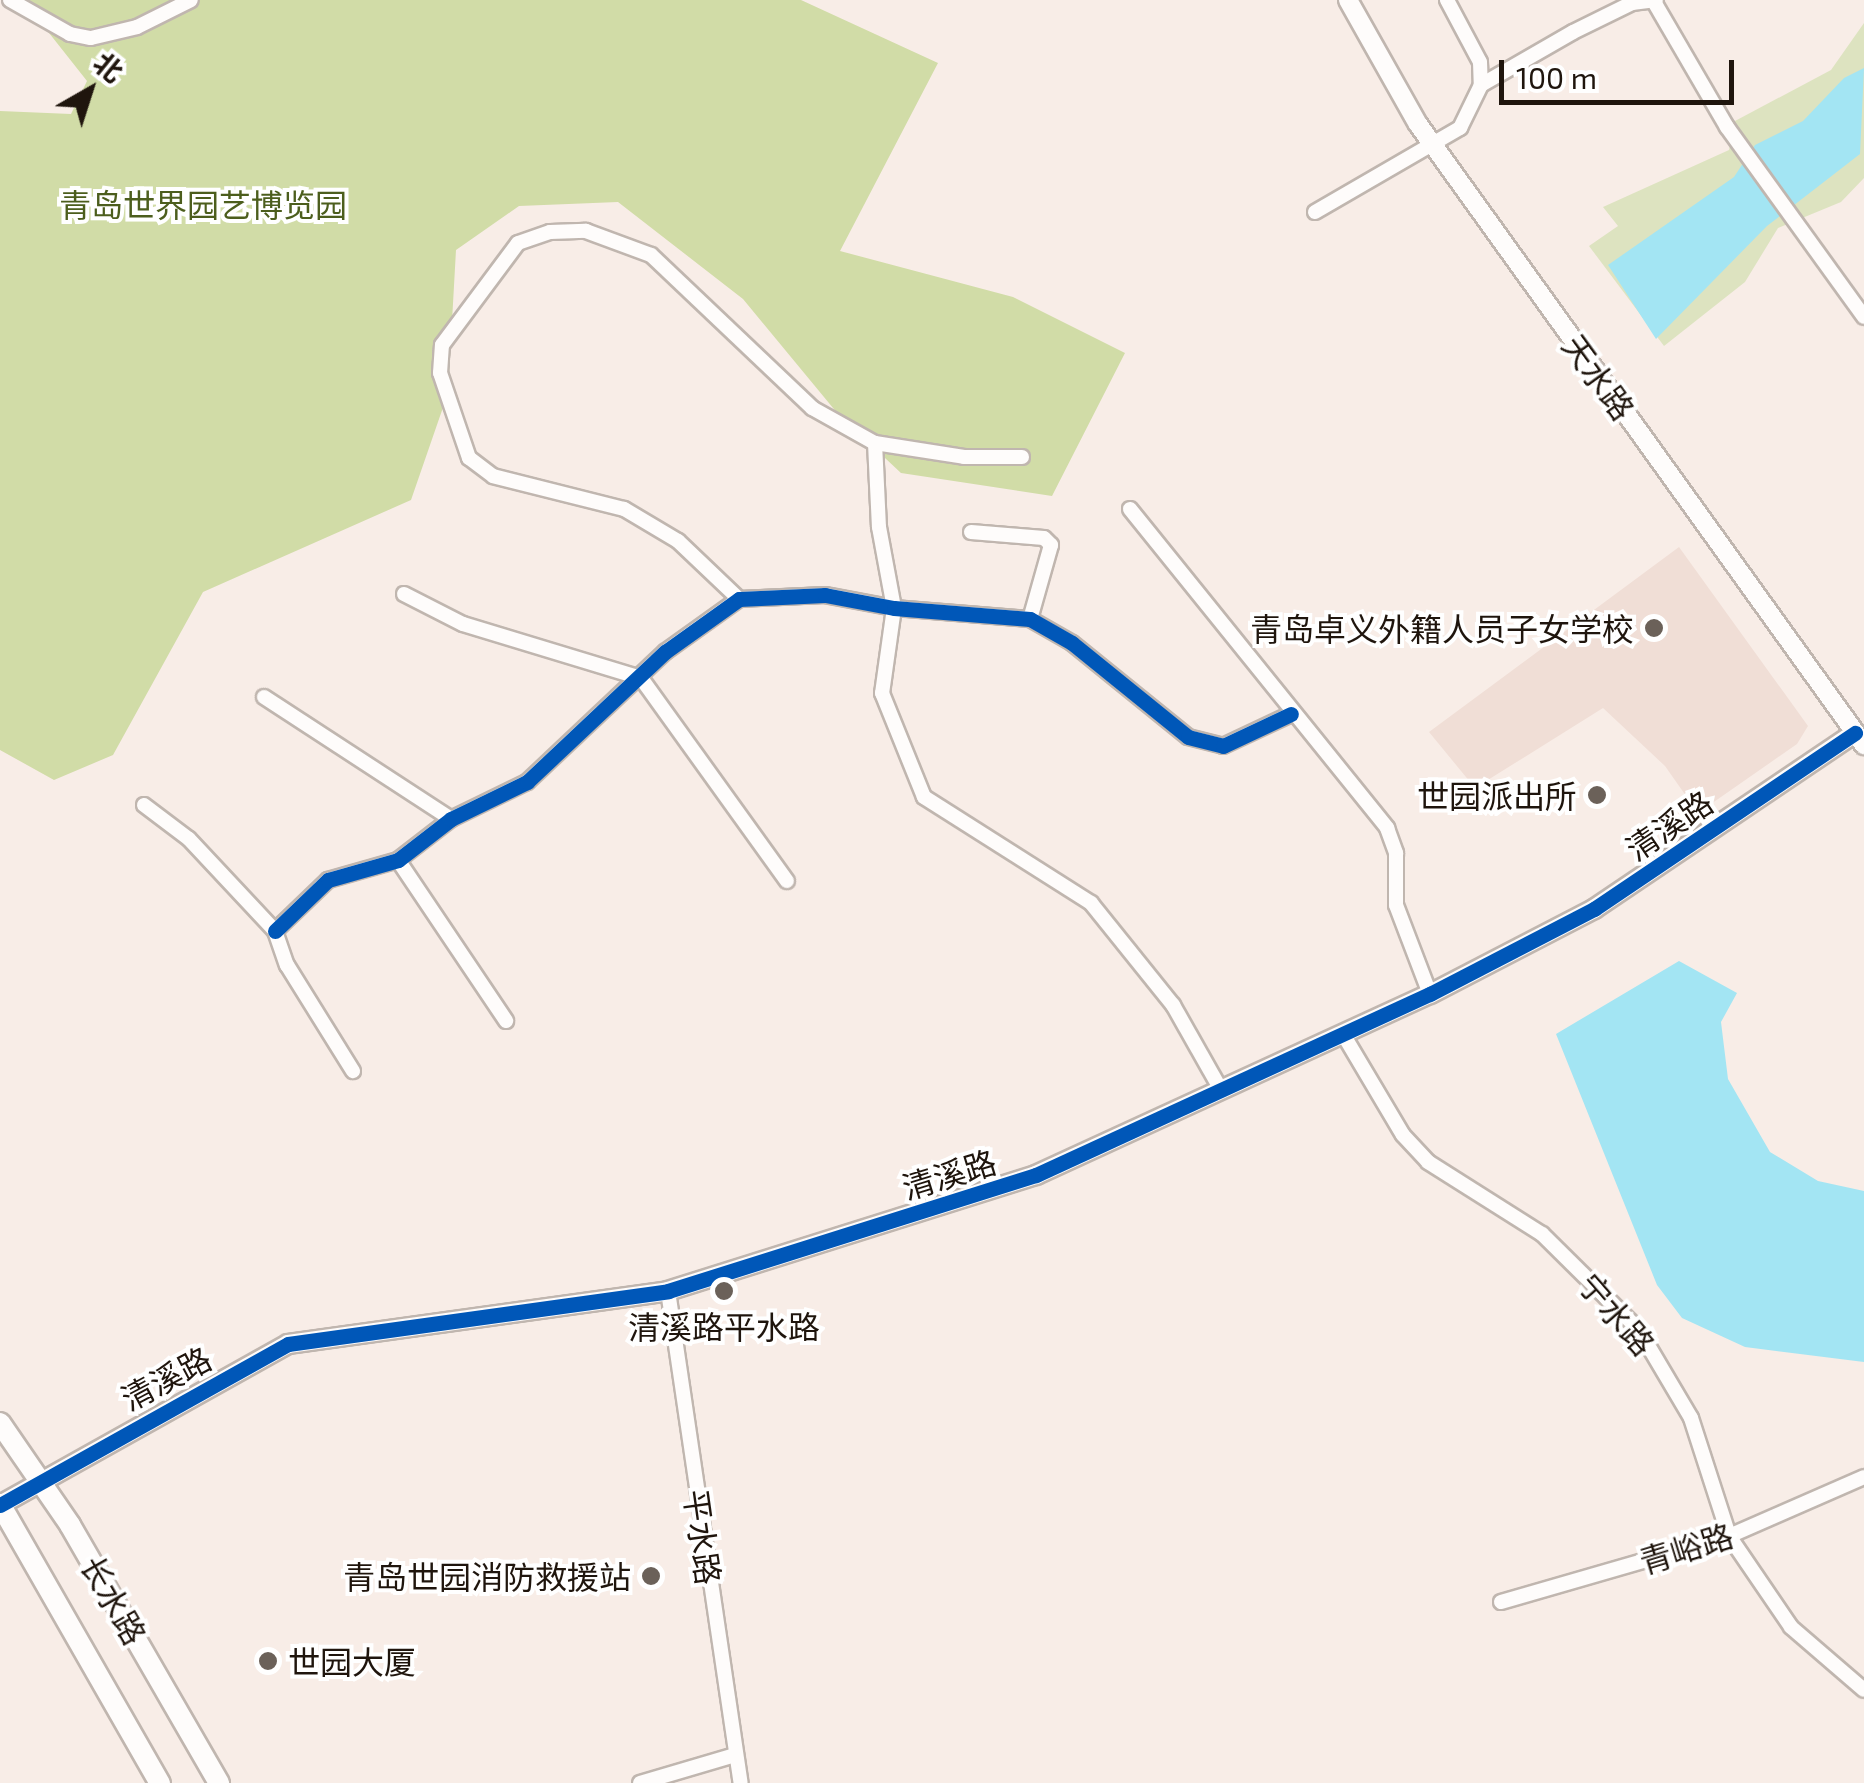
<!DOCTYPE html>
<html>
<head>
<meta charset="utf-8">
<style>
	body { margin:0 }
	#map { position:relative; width:1864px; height:1783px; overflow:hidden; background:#f8ede7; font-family:"Exo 2","Noto Sans SC",sans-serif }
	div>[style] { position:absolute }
	.education>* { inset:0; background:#f0ded6 }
	.green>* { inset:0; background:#dde3c0 }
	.forest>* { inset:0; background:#d1dca7 }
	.water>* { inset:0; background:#a3e5f3 }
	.roads { filter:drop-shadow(2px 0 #c0b6af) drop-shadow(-2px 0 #c0b6af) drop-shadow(0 2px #c0b6af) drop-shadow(0 -2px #c0b6af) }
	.minor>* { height:14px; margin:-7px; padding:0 7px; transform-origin:7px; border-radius:7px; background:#fefcfb }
	.tertiary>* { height:18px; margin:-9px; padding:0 9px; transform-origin:9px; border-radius:9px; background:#fefcfb }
	.secondary>* { height:20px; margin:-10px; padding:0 10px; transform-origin:10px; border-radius:10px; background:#fefcfb }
	.cycleway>* { height:15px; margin:-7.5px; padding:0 7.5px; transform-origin:7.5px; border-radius:7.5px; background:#0057b8 }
	.dots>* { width:28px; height:28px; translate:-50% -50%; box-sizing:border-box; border:5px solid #fff; border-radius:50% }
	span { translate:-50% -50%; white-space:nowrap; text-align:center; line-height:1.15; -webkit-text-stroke:8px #fff; paint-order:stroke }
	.park-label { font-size:32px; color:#4c5e1d }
	.street-label { font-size:32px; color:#1f150d }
	.poi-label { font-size:32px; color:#1f150d }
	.right { translate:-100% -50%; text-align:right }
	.left { translate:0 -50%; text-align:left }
	.north { position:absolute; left:40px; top:40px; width:100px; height:100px; -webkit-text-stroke:8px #fff; paint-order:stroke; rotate:39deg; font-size:28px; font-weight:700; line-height:40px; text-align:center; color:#1f150d }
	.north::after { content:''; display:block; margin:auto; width:35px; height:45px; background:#1f150d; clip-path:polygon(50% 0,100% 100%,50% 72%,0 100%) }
	.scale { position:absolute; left:1499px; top:60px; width:235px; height:45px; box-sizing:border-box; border:5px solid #1f150d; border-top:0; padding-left:12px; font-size:30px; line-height:35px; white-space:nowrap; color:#1f150d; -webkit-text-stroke:8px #fff; paint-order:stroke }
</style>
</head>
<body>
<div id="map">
	<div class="education">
		<div style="clip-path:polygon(1679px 547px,1808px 726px,1797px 744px,1698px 813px,1665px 766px,1603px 708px,1475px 788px,1429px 732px)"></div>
	</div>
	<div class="green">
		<div style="clip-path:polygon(1864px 23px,1864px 178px,1841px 202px,1778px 228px,1745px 282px,1664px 346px,1589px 246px,1618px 226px,1603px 207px,1729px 150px,1735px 121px,1831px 70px)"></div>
	</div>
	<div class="forest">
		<div style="clip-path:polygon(23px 0,801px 0,938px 63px,840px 251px,1013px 297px,1125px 353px,1052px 496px,901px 473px,838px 414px,743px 299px,618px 202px,519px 206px,456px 250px,448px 393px,411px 500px,203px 592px,113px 755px,54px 780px,0 750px,0 111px,71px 114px,87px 81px)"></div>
	</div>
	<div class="water">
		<div style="clip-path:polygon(1864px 68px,1860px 154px,1767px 226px,1656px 339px,1608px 265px,1734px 177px,1755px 145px,1803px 121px,1844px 78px)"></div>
		<div style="clip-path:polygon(1679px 961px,1737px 993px,1721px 1022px,1728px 1079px,1770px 1152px,1818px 1181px,1864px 1191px,1864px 1362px,1745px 1347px,1682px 1318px,1657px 1285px,1556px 1034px)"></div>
	</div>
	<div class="roads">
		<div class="minor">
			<div style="left:10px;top:0;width:69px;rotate:29.5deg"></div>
			<div style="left:70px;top:34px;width:21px;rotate:11deg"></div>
			<div style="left:91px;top:38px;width:47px;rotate:-13.4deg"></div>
			<div style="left:137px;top:27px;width:60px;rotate:-26.6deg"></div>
			<div style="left:1447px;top:0;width:70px;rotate:62deg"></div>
			<div style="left:1480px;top:62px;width:23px;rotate:88deg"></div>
			<div style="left:1653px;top:0;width:147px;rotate:59.8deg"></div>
			<div style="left:1727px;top:127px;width:234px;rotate:54.2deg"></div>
			<div style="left:1315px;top:212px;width:168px;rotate:-30.1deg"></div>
			<div style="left:1460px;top:128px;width:48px;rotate:-64deg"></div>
			<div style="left:1481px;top:85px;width:106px;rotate:-29.9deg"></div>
			<div style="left:1573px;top:32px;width:66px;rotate:-26.2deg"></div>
			<div style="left:1632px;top:3px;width:24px;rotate:-7deg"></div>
			<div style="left:875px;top:443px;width:84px;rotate:87.3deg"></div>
			<div style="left:879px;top:527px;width:82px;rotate:79.5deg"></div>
			<div style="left:894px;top:608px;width:86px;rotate:98deg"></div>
			<div style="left:882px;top:693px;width:112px;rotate:68deg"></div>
			<div style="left:924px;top:797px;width:198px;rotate:32.4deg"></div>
			<div style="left:1091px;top:903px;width:131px;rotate:51.2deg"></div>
			<div style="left:1173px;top:1005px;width:98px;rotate:60.5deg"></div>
			<div style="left:1130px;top:509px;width:410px;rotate:51.1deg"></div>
			<div style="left:1387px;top:828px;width:27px;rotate:70deg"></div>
			<div style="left:1396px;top:853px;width:52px;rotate:90deg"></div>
			<div style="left:1396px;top:905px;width:95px;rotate:69.1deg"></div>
			<div style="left:971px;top:532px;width:73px;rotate:4.7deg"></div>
			<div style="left:1044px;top:538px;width:10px;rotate:45deg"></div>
			<div style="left:1051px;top:545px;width:77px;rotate:105.8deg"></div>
			<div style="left:404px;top:594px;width:66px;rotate:27deg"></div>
			<div style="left:463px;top:624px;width:186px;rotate:16.9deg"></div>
			<div style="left:641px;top:678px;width:250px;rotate:54.3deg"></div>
			<div style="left:739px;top:599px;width:84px;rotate:-136.4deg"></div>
			<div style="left:678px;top:541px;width:63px;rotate:-149.3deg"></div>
			<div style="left:624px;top:509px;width:135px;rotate:-165.9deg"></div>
			<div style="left:493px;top:476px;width:30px;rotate:-143deg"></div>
			<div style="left:469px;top:458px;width:90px;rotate:-108.8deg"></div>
			<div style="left:440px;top:373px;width:28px;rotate:-86deg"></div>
			<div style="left:442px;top:345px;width:127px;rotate:-53.3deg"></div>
			<div style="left:518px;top:243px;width:34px;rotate:-19deg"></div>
			<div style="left:550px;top:232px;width:36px;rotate:-2deg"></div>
			<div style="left:586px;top:231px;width:69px;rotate:20.3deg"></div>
			<div style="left:651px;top:255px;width:222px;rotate:43.5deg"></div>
			<div style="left:812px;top:408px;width:72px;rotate:29.1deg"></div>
			<div style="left:875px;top:443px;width:90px;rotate:8.9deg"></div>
			<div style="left:964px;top:457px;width:58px"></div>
			<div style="left:264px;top:697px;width:223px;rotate:33.1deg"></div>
			<div style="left:144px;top:805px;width:56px;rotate:37.1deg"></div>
			<div style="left:189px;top:839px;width:126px;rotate:46.9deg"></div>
			<div style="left:275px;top:931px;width:36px;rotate:71deg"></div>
			<div style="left:287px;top:965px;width:125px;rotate:58.1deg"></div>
			<div style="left:398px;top:860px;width:194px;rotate:56.1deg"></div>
			<div style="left:275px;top:931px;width:74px;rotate:-43.9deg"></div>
			<div style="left:328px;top:880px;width:73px;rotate:-15.9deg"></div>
			<div style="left:398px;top:860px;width:67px;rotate:-37.7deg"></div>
			<div style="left:451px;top:819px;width:85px;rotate:-26deg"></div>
			<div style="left:527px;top:782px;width:190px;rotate:-43.3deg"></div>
			<div style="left:665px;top:652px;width:91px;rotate:-35.6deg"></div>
			<div style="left:739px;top:599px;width:86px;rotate:-2.7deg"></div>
			<div style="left:825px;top:595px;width:70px;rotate:10.7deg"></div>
			<div style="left:894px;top:608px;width:136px;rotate:4.6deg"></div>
			<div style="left:1030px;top:619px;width:48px;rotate:29.7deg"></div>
			<div style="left:1072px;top:643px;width:149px;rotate:39deg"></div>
			<div style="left:1188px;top:737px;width:36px;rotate:14deg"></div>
			<div style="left:1223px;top:746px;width:75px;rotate:-25.2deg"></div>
			<div style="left:1343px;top:1034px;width:117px;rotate:59.3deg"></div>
			<div style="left:1403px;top:1135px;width:37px;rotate:47deg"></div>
			<div style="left:1428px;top:1162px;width:135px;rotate:32.3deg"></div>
			<div style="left:1542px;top:1234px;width:136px;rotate:44.7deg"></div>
			<div style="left:1639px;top:1330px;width:102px;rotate:59.4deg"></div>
			<div style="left:1691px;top:1418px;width:124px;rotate:72.1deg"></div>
			<div style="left:1729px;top:1536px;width:110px;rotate:55.7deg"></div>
			<div style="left:1791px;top:1627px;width:96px;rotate:40.8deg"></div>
			<div style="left:668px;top:1291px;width:497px;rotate:81.6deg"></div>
			<div style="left:1501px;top:1602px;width:237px;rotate:-16.1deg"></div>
			<div style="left:1729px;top:1536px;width:147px;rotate:-23.6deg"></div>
			<div style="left:640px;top:1783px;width:99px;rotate:-16.4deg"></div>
		</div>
		<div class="tertiary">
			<div style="left:1348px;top:0;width:142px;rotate:60.6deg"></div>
			<div style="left:1418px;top:124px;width:765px;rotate:54.31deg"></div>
			<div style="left:0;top:1505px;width:330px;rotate:-29.2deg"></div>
			<div style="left:288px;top:1344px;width:384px;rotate:-7.9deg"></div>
			<div style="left:668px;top:1291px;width:386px;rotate:-17.5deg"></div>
			<div style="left:1036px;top:1175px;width:434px;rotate:-24.7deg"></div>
			<div style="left:1430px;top:994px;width:185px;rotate:-27.4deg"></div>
			<div style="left:1594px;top:909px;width:315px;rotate:-34deg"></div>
		</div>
		<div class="secondary">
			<div style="left:0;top:1423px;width:124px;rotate:55.5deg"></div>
			<div style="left:70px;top:1525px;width:298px;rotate:60deg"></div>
			<div style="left:0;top:1504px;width:322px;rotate:60.2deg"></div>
		</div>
	</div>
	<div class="cycleway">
		<div style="left:275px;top:931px;width:74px;rotate:-43.9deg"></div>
		<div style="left:328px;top:880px;width:73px;rotate:-15.9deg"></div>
		<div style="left:398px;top:860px;width:67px;rotate:-37.7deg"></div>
		<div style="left:451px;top:819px;width:85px;rotate:-26deg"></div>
		<div style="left:527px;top:782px;width:190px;rotate:-43.3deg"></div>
		<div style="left:665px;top:652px;width:91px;rotate:-35.6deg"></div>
		<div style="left:739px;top:599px;width:86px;rotate:-2.7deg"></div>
		<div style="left:825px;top:595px;width:70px;rotate:10.7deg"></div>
		<div style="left:894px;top:608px;width:136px;rotate:4.6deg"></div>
		<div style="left:1030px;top:619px;width:48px;rotate:29.7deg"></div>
		<div style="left:1072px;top:643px;width:149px;rotate:39deg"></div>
		<div style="left:1188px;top:737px;width:36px;rotate:14deg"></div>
		<div style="left:1223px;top:746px;width:75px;rotate:-25.2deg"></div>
		<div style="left:0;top:1505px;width:330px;rotate:-29.2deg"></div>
		<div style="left:288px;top:1344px;width:384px;rotate:-7.9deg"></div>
		<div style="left:668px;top:1291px;width:386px;rotate:-17.5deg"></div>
		<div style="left:1036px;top:1175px;width:434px;rotate:-24.7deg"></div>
		<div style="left:1430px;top:994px;width:185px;rotate:-27.4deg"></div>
		<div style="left:1594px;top:909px;width:315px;rotate:-34deg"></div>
	</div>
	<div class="dots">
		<div style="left:1654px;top:628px;background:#6b6159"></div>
		<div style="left:1597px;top:795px;background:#6b6159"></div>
		<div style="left:724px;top:1291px;background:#6b6159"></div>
		<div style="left:651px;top:1576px;background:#6b6159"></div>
		<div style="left:268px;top:1661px;background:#6b6159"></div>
	</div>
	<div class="park-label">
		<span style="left:203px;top:204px">青岛世界园艺博览园</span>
	</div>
	<div class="street-label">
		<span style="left:1599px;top:377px;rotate:54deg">天水路</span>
		<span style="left:1669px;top:825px;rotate:-34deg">清溪路</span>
		<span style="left:949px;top:1174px;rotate:-17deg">清溪路</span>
		<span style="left:1617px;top:1314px;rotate:49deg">宁水路</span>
		<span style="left:166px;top:1378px;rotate:-28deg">清溪路</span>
		<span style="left:703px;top:1537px;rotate:82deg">平水路</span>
		<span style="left:1686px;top:1548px;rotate:-17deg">青峪路</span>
		<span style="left:114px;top:1600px;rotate:60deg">长水路</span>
	</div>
	<div class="poi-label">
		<span class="right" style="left:1634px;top:628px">青岛卓义外籍人员子女学校</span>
		<span class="right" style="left:1577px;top:795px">世园派出所</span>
		<span style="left:724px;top:1326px">清溪路平水路</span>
		<span class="right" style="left:631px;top:1576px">青岛世园消防救援站</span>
		<span class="left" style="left:288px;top:1661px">世园大厦</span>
	</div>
	<div class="north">北</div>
	<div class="scale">100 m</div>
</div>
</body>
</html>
